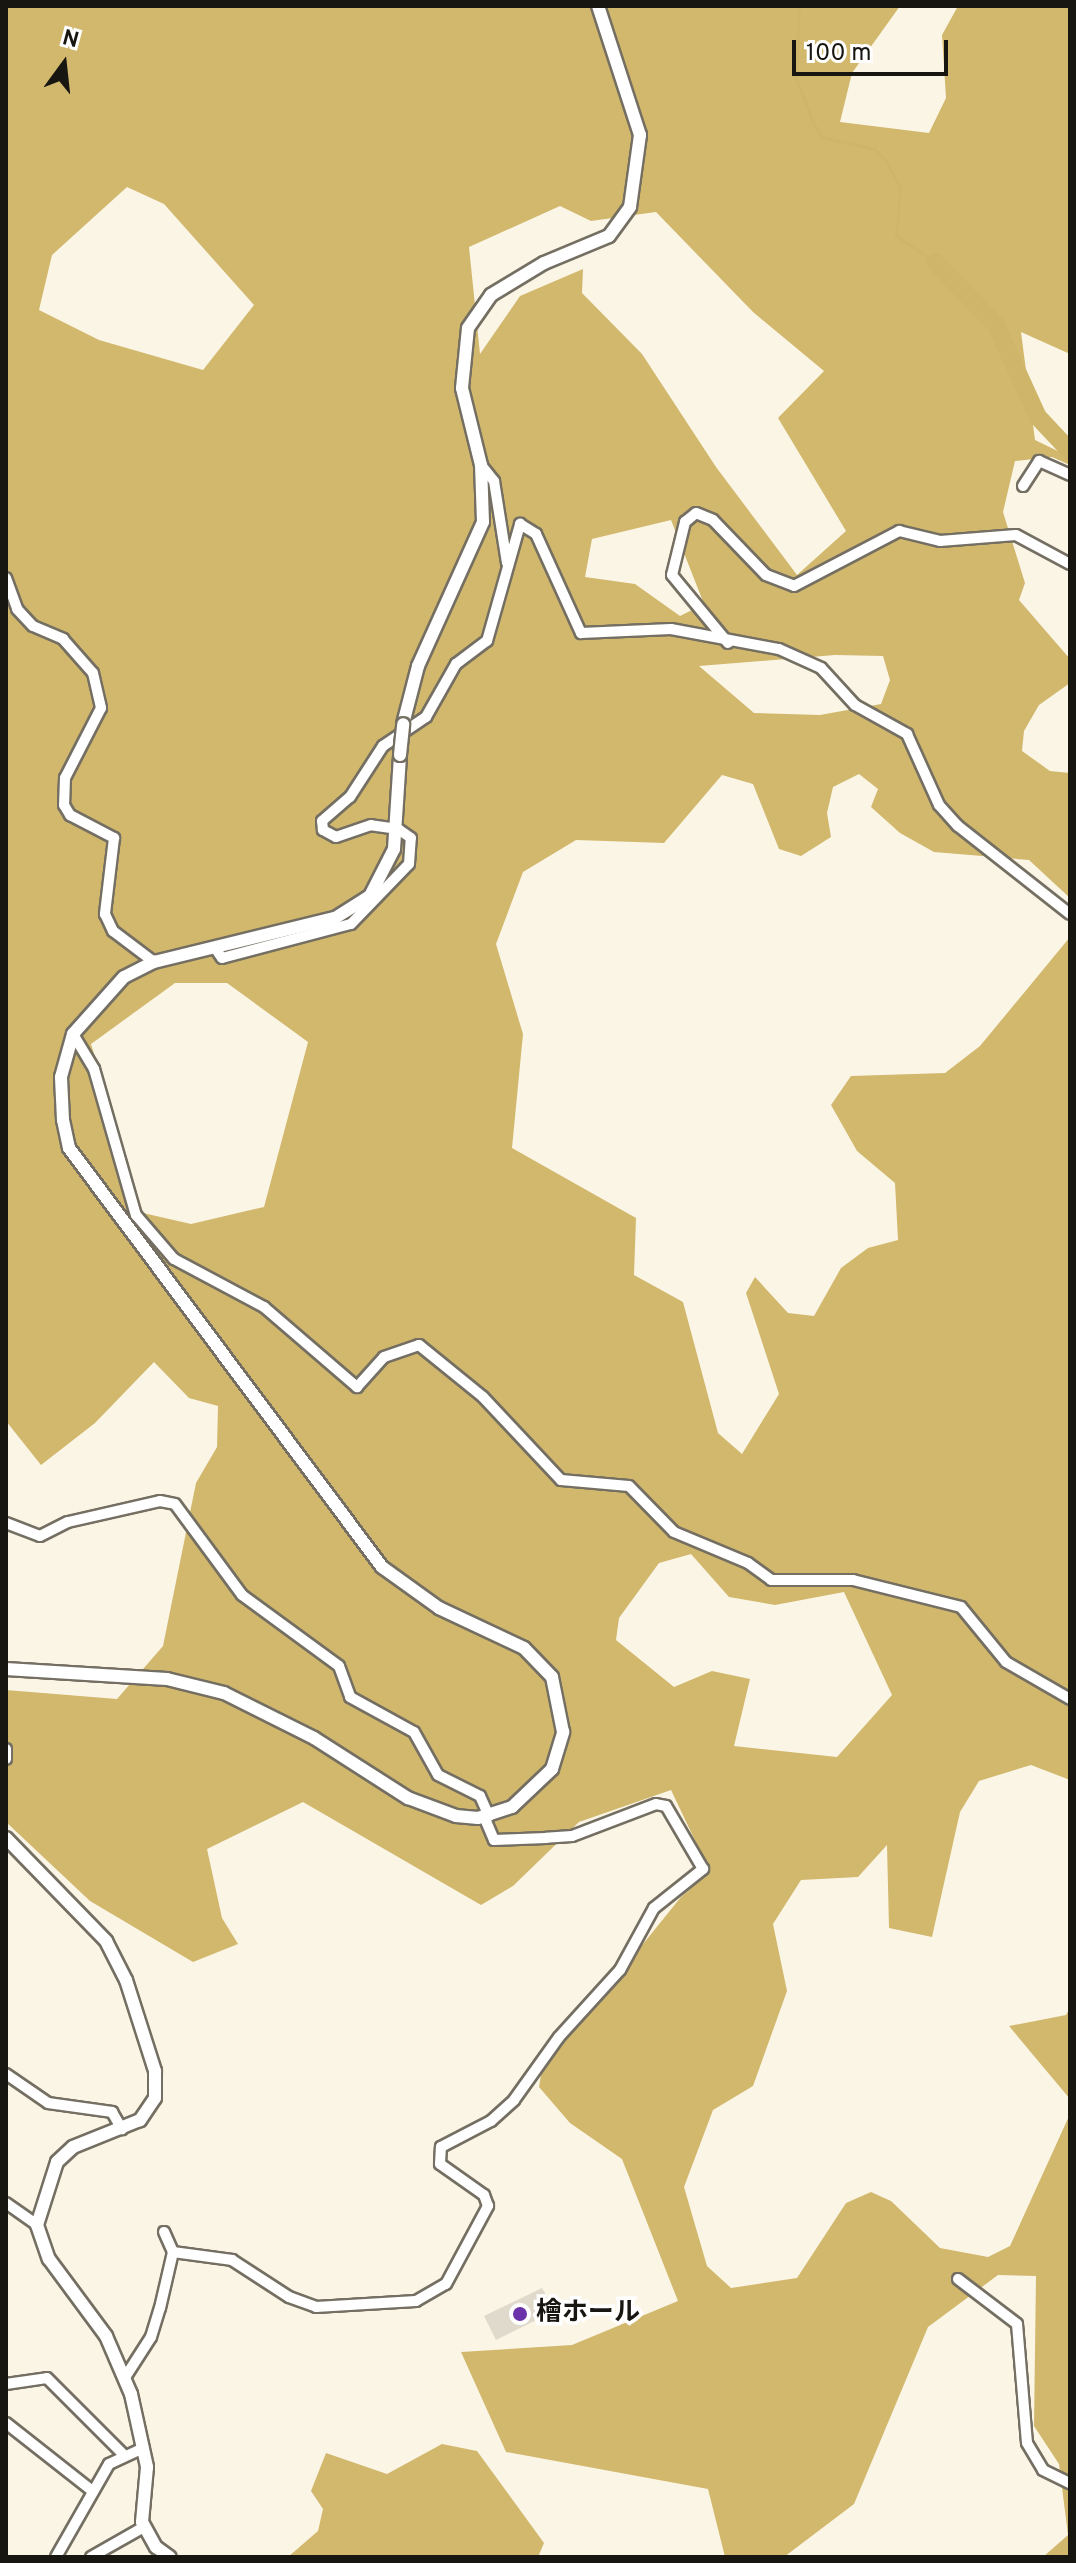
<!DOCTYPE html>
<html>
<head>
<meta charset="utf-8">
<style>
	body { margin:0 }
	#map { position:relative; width:1076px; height:2563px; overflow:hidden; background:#fbf5e6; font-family:Overpass,"Noto Sans JP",sans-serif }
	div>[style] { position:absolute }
	.forest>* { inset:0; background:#d2b86d }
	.stream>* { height:3px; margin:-1.5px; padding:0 1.5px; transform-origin:1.5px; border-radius:1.5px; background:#cfb569 }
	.river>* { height:18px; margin:-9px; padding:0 9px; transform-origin:9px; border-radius:9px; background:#cfb569 }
	.building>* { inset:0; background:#dfdacb }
	.roads { filter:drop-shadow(2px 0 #746f62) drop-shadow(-2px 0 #746f62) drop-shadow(0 2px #746f62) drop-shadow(0 -2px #746f62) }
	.minor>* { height:10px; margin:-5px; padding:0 5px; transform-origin:5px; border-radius:5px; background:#fff }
	.tertiary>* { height:12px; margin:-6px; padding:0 6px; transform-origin:6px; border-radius:6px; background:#fff }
	.bridges { filter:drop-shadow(2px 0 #746f62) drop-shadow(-2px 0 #746f62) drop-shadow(0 2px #746f62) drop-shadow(0 -2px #746f62) }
	.tertiary-bridge>* { height:12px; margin:-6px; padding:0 6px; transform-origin:6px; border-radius:6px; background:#fff }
	.dots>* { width:22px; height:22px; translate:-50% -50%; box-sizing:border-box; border:4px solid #fff; border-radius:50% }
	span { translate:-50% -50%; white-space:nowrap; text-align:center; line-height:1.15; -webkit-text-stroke:7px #fff; paint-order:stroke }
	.poi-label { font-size:26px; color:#181611; font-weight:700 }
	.left { translate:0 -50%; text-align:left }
	.frame { position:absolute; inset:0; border:8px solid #181611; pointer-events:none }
	.north { position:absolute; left:24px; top:24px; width:80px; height:80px; -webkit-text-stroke:6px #fff; paint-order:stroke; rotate:15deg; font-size:22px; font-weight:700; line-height:32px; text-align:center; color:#181611 }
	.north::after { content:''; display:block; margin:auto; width:28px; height:36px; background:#181611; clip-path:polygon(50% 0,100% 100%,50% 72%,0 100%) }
	.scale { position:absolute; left:792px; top:40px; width:156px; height:36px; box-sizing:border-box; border:4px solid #181611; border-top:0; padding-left:10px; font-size:24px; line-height:28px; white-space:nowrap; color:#181611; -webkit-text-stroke:6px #fff; paint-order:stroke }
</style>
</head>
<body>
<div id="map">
	<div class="forest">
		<div style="clip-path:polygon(evenodd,6px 6px,900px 6px,852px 73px,840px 122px,929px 133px,946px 98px,942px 35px,958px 6px,1070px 6px,1070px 354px,1021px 332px,1035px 440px,1070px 457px,1070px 465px,1052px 457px,1015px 461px,1003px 512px,1025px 583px,1019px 600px,1070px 659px,1070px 683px,1039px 705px,1024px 731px,1022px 751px,1050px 771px,1070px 773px,1070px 898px,1029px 860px,934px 852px,900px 833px,871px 807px,878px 789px,859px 774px,833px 787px,827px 813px,831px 837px,801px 856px,779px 849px,753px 784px,722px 775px,664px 843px,576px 840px,523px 872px,496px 944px,523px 1034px,512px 1148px,636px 1218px,634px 1275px,683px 1302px,718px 1433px,742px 1454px,779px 1394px,746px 1293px,755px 1277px,788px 1313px,814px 1316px,841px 1268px,868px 1248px,898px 1240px,895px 1183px,857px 1151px,831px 1105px,851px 1076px,945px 1073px,980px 1046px,1070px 937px,1070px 1780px,1031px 1765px,979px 1781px,960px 1812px,932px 1937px,889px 1928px,887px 1845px,858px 1877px,801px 1880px,773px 1924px,787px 1991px,753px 2086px,713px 2110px,684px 2187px,707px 2266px,731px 2288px,797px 2278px,846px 2203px,871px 2192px,891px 2201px,940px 2248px,988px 2257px,1010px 2246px,1070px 2114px,1070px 2557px,1043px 2557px,1068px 2535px,1059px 2464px,1034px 2426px,1036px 2276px,998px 2275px,928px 2327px,854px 2504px,784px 2557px,725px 2557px,708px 2489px,506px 2452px,461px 2352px,572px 2345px,678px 2301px,622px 2159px,570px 2123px,539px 2087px,542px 2069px,681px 1897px,710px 1872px,671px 1790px,579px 1822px,513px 1886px,481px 1905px,303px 1802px,207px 1849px,222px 1918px,238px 1944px,193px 1962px,90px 1901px,6px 1822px,6px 1690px,117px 1699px,163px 1646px,196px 1483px,217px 1447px,218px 1406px,189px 1398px,154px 1362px,95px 1423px,41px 1465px,6px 1421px,6px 6px,127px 187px,164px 204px,254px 305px,203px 370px,99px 340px,39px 310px,52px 255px,127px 187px,6px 6px,560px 206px,591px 221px,656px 212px,753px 312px,824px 371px,778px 418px,846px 531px,797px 575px,716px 467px,642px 354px,582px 293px,583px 269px,520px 296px,480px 354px,469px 247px,560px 206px,6px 6px,671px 520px,704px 604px,680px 616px,635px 584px,585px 577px,592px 539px,671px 520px,6px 6px,835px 655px,883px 656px,890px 680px,881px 704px,820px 715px,754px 713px,699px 666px,835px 655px,6px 6px,175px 983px,227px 983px,308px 1042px,264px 1207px,191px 1224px,143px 1213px,91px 1044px,175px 983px,6px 6px,691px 1554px,729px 1597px,775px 1605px,844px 1592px,892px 1695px,837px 1757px,734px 1746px,750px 1679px,712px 1671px,674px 1687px,616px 1640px,619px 1618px,659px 1563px,691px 1554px)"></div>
		<div style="clip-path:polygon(1070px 2008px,1070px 2099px,1009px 2026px,1066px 2015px)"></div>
		<div style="clip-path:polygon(442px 2444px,477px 2451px,544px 2543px,538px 2557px,288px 2557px,318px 2531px,323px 2509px,311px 2491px,326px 2453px,387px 2474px)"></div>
	</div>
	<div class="stream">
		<div style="left:799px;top:6px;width:72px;rotate:92.4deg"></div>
		<div style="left:796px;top:78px;width:48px;rotate:69.3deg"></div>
		<div style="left:813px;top:123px;width:17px;rotate:57deg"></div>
		<div style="left:822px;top:137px;width:54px;rotate:12.8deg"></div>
		<div style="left:875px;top:149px;width:15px;rotate:48deg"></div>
		<div style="left:885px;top:160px;width:31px;rotate:61deg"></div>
		<div style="left:900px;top:187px;width:49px;rotate:94.7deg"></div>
		<div style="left:896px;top:236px;width:47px;rotate:33.7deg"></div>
	</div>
	<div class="river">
		<div style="left:935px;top:262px;width:88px;rotate:45.9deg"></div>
		<div style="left:996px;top:325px;width:101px;rotate:65.5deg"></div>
		<div style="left:1038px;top:417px;width:47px;rotate:46.7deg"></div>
	</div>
	<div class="building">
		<div style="clip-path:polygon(542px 2288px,555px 2311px,496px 2340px,484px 2316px)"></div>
	</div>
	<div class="roads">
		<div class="minor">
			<div style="left:481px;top:465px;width:21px;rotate:51deg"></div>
			<div style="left:494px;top:481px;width:83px;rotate:81deg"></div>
			<div style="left:1023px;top:486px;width:30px;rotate:-57deg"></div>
			<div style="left:1039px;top:461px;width:34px;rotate:24deg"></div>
			<div style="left:6px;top:578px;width:33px;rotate:70deg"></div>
			<div style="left:17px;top:609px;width:23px;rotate:47deg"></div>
			<div style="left:33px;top:626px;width:33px;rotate:23deg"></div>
			<div style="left:63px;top:639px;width:45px;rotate:48.6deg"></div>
			<div style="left:93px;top:673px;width:36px;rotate:77deg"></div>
			<div style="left:101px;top:708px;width:79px;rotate:117.2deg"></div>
			<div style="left:65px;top:778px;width:27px;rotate:92deg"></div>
			<div style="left:64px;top:805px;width:12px;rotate:59deg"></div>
			<div style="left:70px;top:815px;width:50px;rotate:27.6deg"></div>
			<div style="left:114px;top:838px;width:77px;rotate:96.8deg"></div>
			<div style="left:105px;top:914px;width:19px;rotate:65deg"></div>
			<div style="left:113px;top:931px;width:51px;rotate:37.1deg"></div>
			<div style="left:728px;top:643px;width:88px;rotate:-129.5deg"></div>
			<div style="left:672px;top:575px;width:55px;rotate:-76.2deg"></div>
			<div style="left:685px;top:522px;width:14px;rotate:-39deg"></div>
			<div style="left:696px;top:513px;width:18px;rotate:22deg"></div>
			<div style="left:713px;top:520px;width:76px;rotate:46.1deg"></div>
			<div style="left:766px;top:575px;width:30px;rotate:21deg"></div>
			<div style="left:794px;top:586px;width:119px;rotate:-27.6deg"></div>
			<div style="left:899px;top:531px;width:42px;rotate:13.7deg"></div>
			<div style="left:940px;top:541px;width:76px;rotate:-4.5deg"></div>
			<div style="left:1016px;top:535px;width:61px;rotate:28.2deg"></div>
			<div style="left:215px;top:948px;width:12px;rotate:55deg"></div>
			<div style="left:222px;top:958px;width:133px;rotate:-14.8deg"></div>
			<div style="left:351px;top:924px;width:83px;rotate:-46deg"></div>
			<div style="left:409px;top:864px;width:26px;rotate:-86deg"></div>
			<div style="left:411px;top:838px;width:16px;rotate:-145deg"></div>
			<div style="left:398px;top:829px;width:27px;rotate:-172deg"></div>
			<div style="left:371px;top:825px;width:37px;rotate:161deg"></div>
			<div style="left:336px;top:837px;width:15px;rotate:-152deg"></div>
			<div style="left:323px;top:830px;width:9px;rotate:-96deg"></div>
			<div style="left:322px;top:821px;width:37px;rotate:-41deg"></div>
			<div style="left:350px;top:797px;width:61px;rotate:-57.1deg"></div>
			<div style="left:383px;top:746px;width:52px;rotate:-34deg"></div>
			<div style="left:426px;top:717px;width:61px;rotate:-60.5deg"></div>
			<div style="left:456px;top:664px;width:39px;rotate:-37deg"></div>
			<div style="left:487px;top:641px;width:122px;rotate:-74.2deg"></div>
			<div style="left:520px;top:524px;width:19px;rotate:32deg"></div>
			<div style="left:536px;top:534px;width:109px;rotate:65.6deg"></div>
			<div style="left:581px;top:633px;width:90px;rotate:-2.5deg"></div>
			<div style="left:671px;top:629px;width:110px;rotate:10.5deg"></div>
			<div style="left:779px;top:649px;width:46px;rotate:24.3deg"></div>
			<div style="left:821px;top:668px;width:50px;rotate:47.4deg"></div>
			<div style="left:855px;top:705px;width:60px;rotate:29.1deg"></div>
			<div style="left:907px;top:734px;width:78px;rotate:65.7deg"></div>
			<div style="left:939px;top:805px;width:28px;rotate:48deg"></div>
			<div style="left:958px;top:826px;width:142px;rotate:38.2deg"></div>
			<div style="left:73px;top:1034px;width:41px;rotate:59deg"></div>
			<div style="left:94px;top:1069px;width:152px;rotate:74deg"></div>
			<div style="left:136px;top:1215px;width:58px;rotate:49.2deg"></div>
			<div style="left:174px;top:1259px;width:102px;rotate:28.1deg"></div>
			<div style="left:264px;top:1307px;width:123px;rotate:40.7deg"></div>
			<div style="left:357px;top:1387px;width:40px;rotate:-48deg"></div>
			<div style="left:384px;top:1357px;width:37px;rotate:-19deg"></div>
			<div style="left:419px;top:1345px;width:82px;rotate:39.1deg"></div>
			<div style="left:483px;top:1397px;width:114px;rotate:46.8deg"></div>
			<div style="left:561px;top:1480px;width:68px;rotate:5deg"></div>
			<div style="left:629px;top:1486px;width:64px;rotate:45.6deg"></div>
			<div style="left:674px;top:1532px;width:80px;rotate:22.7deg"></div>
			<div style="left:748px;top:1563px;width:29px;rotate:36deg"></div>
			<div style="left:771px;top:1580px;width:82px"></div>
			<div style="left:853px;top:1580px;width:111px;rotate:14deg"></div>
			<div style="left:961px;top:1607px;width:71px;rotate:50.7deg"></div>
			<div style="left:1006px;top:1662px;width:74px;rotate:30deg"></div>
			<div style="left:6px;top:1523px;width:36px;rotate:21deg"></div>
			<div style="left:40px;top:1536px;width:31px;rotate:-27deg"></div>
			<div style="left:68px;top:1522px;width:94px;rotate:-12.9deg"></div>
			<div style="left:160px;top:1501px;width:15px;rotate:11deg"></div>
			<div style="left:175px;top:1504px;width:113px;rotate:53.6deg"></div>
			<div style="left:242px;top:1595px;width:120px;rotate:36.2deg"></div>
			<div style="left:339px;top:1666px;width:33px;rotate:70deg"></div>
			<div style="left:350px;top:1697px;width:73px;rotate:28.7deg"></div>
			<div style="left:414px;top:1732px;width:49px;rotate:60.8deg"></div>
			<div style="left:438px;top:1775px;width:47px;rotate:26.6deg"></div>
			<div style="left:480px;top:1796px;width:22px;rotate:66deg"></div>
			<div style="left:6px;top:1749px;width:10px;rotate:90deg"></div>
			<div style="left:6px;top:2074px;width:51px;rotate:34.6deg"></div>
			<div style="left:48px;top:2103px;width:65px;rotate:8deg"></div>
			<div style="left:112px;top:2112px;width:20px;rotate:60deg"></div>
			<div style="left:6px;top:2203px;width:38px;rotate:35deg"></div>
			<div style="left:173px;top:2252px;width:60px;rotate:7.7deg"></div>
			<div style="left:232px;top:2260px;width:68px;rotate:33deg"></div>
			<div style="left:289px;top:2297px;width:29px;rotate:20deg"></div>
			<div style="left:316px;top:2307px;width:100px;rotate:-3.4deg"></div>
			<div style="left:416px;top:2301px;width:34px;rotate:-30deg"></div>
			<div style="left:446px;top:2284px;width:89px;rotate:-61.7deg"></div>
			<div style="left:488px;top:2206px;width:12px;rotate:-110deg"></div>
			<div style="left:484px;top:2195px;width:54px;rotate:-144.8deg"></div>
			<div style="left:440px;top:2164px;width:17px;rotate:-87deg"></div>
			<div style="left:441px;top:2147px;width:56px;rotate:-27.5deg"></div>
			<div style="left:491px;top:2121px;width:31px;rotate:-42deg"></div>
			<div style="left:514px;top:2100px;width:77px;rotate:-54.5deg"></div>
			<div style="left:559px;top:2037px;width:91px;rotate:-47.7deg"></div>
			<div style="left:620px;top:1970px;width:71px;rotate:-61.3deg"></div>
			<div style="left:654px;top:1908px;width:63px;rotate:-38.5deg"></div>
			<div style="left:703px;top:1869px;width:73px;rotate:-120.4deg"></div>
			<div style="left:666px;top:1806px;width:10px;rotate:-169deg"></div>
			<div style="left:656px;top:1804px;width:90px;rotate:159.1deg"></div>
			<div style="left:572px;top:1836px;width:26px;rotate:176deg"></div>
			<div style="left:546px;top:1838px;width:52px;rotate:177.8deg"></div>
			<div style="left:494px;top:1840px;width:25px;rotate:-113deg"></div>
			<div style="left:958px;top:2279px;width:74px;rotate:37.3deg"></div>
			<div style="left:1017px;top:2324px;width:119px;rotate:85.2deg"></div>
			<div style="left:1027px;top:2443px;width:31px;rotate:59deg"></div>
			<div style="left:1043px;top:2470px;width:30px;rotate:26deg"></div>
			<div style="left:124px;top:2379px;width:50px;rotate:-57.3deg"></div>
			<div style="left:151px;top:2337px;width:30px;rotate:-73deg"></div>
			<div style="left:160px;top:2308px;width:57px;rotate:-76.9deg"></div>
			<div style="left:173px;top:2252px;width:22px;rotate:-114deg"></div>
			<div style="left:6px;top:2384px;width:41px;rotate:-8.3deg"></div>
			<div style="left:47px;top:2378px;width:106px;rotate:45deg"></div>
			<div style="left:6px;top:2423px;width:107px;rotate:38.2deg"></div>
			<div style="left:56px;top:2557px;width:107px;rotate:-60.3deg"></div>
			<div style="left:109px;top:2464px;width:38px;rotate:-25deg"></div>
			<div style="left:91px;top:2557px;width:61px;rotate:-29.5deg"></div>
		</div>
		<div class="tertiary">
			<div style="left:403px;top:724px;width:60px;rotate:-75.5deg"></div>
			<div style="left:418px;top:666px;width:158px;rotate:-65.7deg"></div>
			<div style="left:483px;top:522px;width:57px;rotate:-92deg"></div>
			<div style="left:481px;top:465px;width:79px;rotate:-103.9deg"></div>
			<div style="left:462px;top:388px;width:60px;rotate:-84.3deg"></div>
			<div style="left:468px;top:328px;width:40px;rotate:-55.1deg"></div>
			<div style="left:491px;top:295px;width:62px;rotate:-31.1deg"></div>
			<div style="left:544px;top:263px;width:70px;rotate:-22.6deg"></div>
			<div style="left:609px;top:236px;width:36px;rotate:-54deg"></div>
			<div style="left:630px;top:207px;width:73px;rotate:-82.1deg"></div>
			<div style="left:640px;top:135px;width:136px;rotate:-108deg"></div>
			<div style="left:6px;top:1669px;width:161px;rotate:3.6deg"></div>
			<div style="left:167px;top:1679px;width:59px;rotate:13.8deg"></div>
			<div style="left:224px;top:1693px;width:101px;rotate:26.6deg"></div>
			<div style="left:314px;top:1738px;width:112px;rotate:32.6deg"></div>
			<div style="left:408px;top:1798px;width:51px;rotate:20.6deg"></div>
			<div style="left:456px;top:1816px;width:22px;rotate:5deg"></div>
			<div style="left:478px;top:1818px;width:36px;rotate:-18deg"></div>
			<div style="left:512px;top:1807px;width:55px;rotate:-43.5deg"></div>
			<div style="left:552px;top:1769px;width:39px;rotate:-73deg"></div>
			<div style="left:563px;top:1732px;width:56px;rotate:-101.3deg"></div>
			<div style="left:552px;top:1677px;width:40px;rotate:-134deg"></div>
			<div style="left:524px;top:1648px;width:94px;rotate:-154.8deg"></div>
			<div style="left:439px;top:1608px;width:70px;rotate:-144.3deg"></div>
			<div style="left:382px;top:1567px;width:523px;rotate:-126.76deg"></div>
			<div style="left:69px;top:1148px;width:29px;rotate:-102deg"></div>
			<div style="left:63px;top:1120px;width:43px;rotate:-92.7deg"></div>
			<div style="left:61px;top:1077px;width:45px;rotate:-74.4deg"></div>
			<div style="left:73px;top:1034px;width:76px;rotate:-48.2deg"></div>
			<div style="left:124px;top:977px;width:34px;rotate:-27deg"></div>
			<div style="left:154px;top:962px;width:186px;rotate:-13.7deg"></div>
			<div style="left:335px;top:918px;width:41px;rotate:-32.2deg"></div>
			<div style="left:370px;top:896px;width:53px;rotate:-62.9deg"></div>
			<div style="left:394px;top:849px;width:94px;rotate:-86.3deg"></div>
			<div style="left:6px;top:1838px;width:144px;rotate:45.8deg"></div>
			<div style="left:106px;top:1941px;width:44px;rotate:62.9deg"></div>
			<div style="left:126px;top:1980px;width:96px;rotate:72.3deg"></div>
			<div style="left:155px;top:2071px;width:27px;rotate:90deg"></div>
			<div style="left:155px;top:2098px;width:27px;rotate:124deg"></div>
			<div style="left:140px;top:2120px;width:72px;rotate:158.1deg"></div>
			<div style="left:73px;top:2147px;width:22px;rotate:137deg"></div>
			<div style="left:57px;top:2162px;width:66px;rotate:107.6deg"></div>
			<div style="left:37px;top:2225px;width:36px;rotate:71deg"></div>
			<div style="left:49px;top:2259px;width:96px;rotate:53.5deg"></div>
			<div style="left:106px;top:2336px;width:63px;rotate:66.7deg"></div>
			<div style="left:131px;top:2394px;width:75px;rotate:77.6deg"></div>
			<div style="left:147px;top:2467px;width:55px;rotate:95.2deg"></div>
			<div style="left:142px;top:2522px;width:29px;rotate:61deg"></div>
			<div style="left:156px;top:2547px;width:17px;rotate:36deg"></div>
		</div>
	</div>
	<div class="bridges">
		<div class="tertiary-bridge">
			<div style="left:400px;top:755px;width:31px;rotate:-84deg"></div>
		</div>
	</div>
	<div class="dots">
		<div style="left:520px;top:2314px;background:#6a33aa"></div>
	</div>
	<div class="poi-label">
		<span class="left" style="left:536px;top:2314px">檜ホール</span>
	</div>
	<div class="frame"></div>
	<div class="north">N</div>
	<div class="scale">100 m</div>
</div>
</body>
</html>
